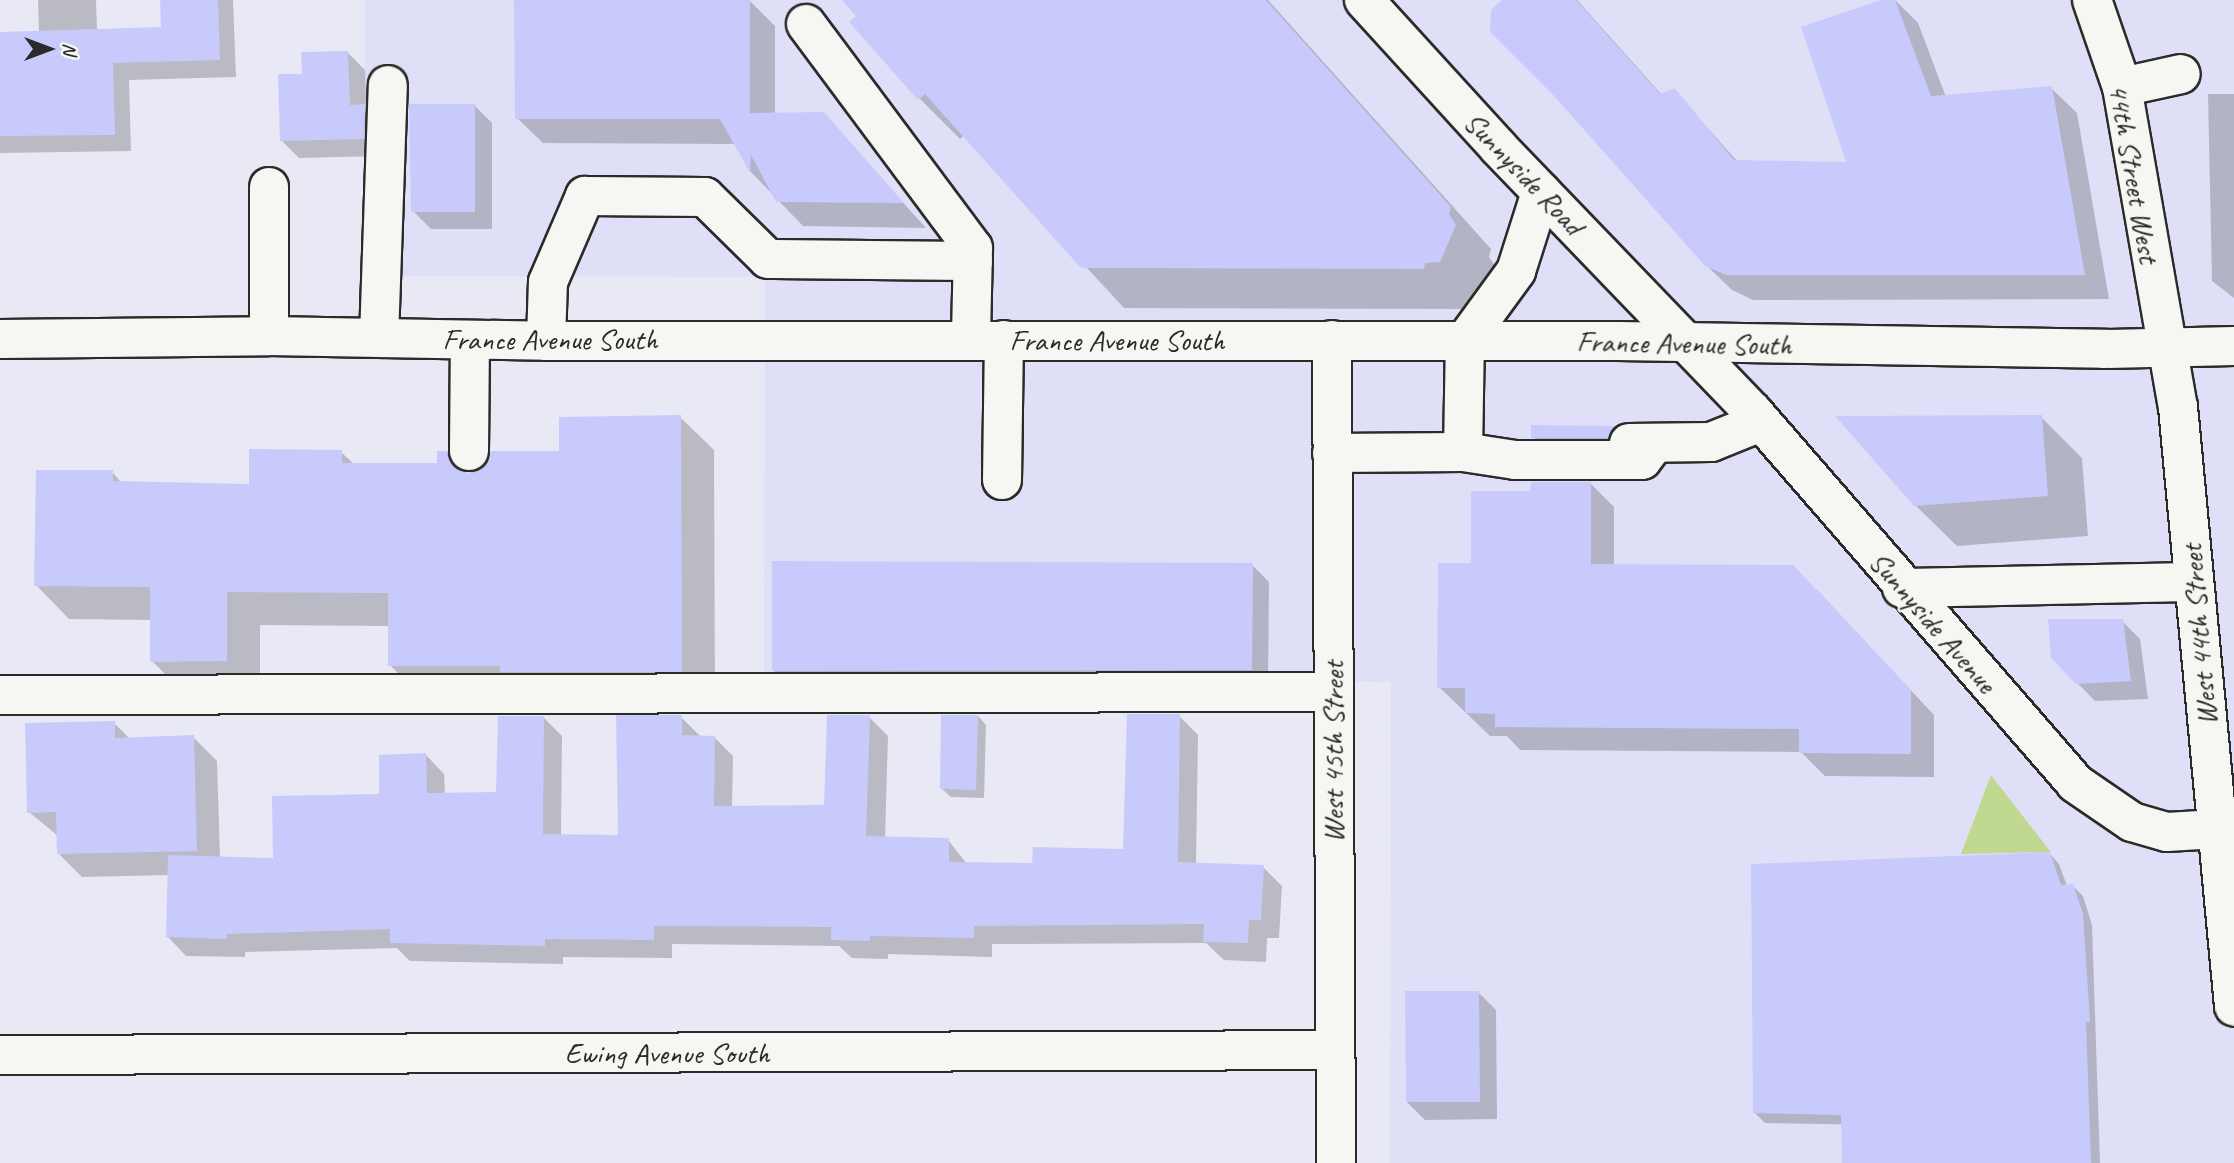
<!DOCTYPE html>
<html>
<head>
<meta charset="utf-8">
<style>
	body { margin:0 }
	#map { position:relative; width:2234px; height:1163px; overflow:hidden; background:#e8e9f5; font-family:Caveat,sans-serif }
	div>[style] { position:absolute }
	.built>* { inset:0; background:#dfe0f7 }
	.green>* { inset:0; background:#c0d88f }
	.shadow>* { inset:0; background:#0003 }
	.building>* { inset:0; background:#c9cafc }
	.roads { filter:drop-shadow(2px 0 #2b2b2b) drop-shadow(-2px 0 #2b2b2b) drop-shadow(0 2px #2b2b2b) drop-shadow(0 -2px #2b2b2b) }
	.minor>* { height:38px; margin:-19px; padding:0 19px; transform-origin:19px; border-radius:19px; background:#f6f6f2 }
	.major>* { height:38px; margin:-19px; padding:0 19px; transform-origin:19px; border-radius:19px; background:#f6f6f2 }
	span { translate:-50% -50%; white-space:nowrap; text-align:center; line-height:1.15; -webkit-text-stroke:5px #f6f6f2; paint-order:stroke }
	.street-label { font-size:30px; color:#2b2b2b }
	.north { position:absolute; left:14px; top:14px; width:70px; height:70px; -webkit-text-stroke:5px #f6f6f2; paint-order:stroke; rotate:90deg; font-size:19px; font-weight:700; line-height:28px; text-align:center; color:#2b2b2b }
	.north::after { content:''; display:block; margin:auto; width:24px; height:32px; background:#2b2b2b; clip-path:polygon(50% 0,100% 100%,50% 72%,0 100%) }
</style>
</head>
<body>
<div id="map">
	<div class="built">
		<div style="clip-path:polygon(365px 0,2234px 0,2234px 1163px,1390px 1163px,1391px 682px,764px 678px,765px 277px,364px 276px)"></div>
	</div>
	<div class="green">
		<div style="clip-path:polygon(1991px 775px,2050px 851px,2050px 852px,1961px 854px)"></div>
	</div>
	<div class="shadow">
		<div style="clip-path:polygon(38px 0,96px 0,97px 30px,163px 28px,162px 0,233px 0,236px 77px,129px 80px,131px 151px,0 153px,0 34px,39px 32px)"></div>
		<div style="clip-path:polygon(749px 0,775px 26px,775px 115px,823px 114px,926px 228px,803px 226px,751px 172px,736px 144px,543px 143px,517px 118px)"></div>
		<div style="clip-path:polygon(844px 0,1268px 0,1491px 249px,1489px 257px,1496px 267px,1481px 302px,1466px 303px,1464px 309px,1124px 308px,964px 135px,960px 139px,919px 98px)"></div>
		<div style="clip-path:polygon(1505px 0,1577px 0,1662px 95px,1674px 90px,1737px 161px,1849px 164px,1887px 0,1895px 0,1918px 23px,1946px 97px,2051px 88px,2077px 113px,2109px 299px,1753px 300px,1732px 290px,1706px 265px)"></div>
		<div style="clip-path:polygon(348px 53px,365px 70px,366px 108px,382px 124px,381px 156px,299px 158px,281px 140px,304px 75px)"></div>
		<div style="clip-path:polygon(2208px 94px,2234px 94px,2234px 298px,2212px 281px)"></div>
		<div style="clip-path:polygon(474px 105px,492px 123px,492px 229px,431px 229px,413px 211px)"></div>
		<div style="clip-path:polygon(680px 417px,714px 450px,715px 705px,423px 699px,390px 665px,390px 626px,260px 625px,260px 694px,186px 695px,152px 661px,152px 620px,69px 619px,36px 585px,112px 472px,122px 483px,251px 486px,341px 452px,354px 464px,439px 465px,446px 453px,467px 474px,561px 453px)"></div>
		<div style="clip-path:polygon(2041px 417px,2082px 458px,2088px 536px,1957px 546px,1915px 505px)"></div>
		<div style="clip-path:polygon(1533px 427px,1615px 428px,1624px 436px,1617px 446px,1542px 446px,1533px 437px)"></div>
		<div style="clip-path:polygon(1591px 484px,1614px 507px,1614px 565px,1817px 590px,1934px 715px,1934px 777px,1825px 776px,1801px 752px,1520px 750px,1507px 736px,1490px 736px,1439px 687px,1473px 565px,1532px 493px)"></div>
		<div style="clip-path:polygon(1252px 565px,1269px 582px,1268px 686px,791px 687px,774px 671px)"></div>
		<div style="clip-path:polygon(2122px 621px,2140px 639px,2148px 699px,2095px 701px,2052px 657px)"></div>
		<div style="clip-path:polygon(978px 716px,986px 725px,984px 798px,951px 797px,942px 789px)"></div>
		<div style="clip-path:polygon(1179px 716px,1198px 735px,1196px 865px,1263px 867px,1282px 886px,1279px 938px,1267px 938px,1266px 962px,1224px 960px,1206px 943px,992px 944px,992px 957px,888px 954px,888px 959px,852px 958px,839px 946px,672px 944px,672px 958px,563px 957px,563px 964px,410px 961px,397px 948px,245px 952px,245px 957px,186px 956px,168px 937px,169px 875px,82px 877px,58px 853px,58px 836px,29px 812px,114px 723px,130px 739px,193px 737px,217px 761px,220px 858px,275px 860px,381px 795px,426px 755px,444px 774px,445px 794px,498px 794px,543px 717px,562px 736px,561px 836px,620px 837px,681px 717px,700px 736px,714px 737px,733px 756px,732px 808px,826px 806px,869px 717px,888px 736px,885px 839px,948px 840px,967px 864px,1034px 865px,1125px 850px)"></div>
		<div style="clip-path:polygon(2049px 853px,2059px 864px,2067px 886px,2073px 886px,2083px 896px,2092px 925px,2100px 1163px,1942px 1163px,1942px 1126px,1765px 1123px,1754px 1112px)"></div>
		<div style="clip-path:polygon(1478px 992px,1496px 1010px,1497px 1119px,1425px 1120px,1407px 1102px)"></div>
	</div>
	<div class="building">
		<div style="clip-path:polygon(160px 0,218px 0,220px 60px,113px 63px,115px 135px,0 136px,0 32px,161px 27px)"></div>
		<div style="clip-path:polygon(514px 0,750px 0,750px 113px,824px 112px,904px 203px,776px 202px,751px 155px,750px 173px,720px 119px,515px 119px)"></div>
		<div style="clip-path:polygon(842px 0,1266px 0,1451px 207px,1449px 214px,1456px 225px,1440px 262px,1425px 263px,1424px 269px,1081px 268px,925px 94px,918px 100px,849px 22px,856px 16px)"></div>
		<div style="clip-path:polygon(1502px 0,1576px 0,1660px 94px,1675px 88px,1734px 160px,1846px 162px,1801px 27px,1881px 0,1895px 0,1931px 96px,2052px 86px,2085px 275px,1726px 275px,1705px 266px,1554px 96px,1490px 32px,1491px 10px)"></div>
		<div style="clip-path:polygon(348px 51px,350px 105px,365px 104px,364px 139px,280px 141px,278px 74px,302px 74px,301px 52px)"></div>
		<div style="clip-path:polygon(409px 104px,475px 104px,475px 212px,411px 212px)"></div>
		<div style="clip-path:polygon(681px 415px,682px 672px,500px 672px,500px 666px,388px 666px,388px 593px,227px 592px,227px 661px,150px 662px,150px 587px,34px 586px,36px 470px,113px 470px,113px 481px,249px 484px,249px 449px,342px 450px,342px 463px,437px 463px,437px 451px,447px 451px,457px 469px,469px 473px,487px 463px,491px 451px,559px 451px,559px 417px)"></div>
		<div style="clip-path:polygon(2042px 415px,2048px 496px,1914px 506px,1835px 416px)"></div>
		<div style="clip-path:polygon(1531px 425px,1616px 426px,1608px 438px,1531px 438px)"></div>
		<div style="clip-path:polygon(1531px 482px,1591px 482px,1591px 564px,1793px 565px,1911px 690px,1911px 754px,1799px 753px,1799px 729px,1495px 727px,1495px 714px,1465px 713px,1465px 688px,1437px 688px,1438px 563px,1471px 563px,1471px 491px,1530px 491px)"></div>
		<div style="clip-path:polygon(772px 561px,1253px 563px,1252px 670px,772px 671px)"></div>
		<div style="clip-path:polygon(2048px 619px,2123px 619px,2131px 681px,2076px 684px,2051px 658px)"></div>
		<div style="clip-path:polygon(1127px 714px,1180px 714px,1178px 862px,1264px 865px,1261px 920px,1249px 920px,1248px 943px,1203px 942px,1204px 924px,974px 926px,974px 938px,870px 936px,870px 941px,831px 940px,831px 927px,654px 926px,654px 940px,545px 939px,545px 946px,390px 943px,390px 929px,227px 934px,227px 939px,166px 937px,168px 855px,273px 858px,272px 796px,379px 794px,379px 755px,426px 753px,427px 793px,496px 792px,498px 716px,544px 716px,543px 834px,618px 835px,616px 715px,682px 715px,682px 735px,715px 736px,714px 806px,824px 805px,827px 715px,870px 715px,866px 836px,949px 838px,949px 862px,1032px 863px,1033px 847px,1123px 849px)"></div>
		<div style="clip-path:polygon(941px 715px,978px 715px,976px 790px,940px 789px)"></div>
		<div style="clip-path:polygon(115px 721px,115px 738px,194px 735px,197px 851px,57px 854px,56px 812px,27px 813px,25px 723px)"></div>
		<div style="clip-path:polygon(2050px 852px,2061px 885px,2073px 884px,2083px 914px,2090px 1022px,2086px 1022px,2091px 1163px,1842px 1163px,1841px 1115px,1753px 1113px,1751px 864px)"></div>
		<div style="clip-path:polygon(1405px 991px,1479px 991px,1480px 1102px,1406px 1102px)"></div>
	</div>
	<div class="roads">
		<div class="minor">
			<div style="left:1364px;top:0;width:199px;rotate:47.6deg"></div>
			<div style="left:1498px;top:147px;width:368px;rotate:46.1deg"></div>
			<div style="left:1753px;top:412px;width:491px;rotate:49deg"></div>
			<div style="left:2075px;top:783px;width:69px;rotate:34.4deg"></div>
			<div style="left:2132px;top:822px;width:36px;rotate:16deg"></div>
			<div style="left:2167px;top:832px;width:50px;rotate:-3.4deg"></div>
			<div style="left:2092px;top:0;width:92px;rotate:71deg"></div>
			<div style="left:2122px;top:87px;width:325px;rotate:80.1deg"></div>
			<div style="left:2178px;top:407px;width:602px;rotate:84.66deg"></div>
			<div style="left:806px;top:24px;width:279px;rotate:53.3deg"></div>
			<div style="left:973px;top:248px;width:91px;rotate:91.3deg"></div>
			<div style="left:2122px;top:87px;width:60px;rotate:-12.4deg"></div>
			<div style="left:269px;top:187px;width:149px;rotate:90deg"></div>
			<div style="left:379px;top:338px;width:253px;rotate:-88deg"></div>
			<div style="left:1332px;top:340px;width:823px;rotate:89.72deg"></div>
			<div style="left:546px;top:341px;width:59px;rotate:-88.1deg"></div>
			<div style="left:548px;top:282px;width:94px;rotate:-66.7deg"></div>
			<div style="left:585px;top:196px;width:120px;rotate:0.5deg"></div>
			<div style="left:705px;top:197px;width:88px;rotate:44.5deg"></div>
			<div style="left:768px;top:259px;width:205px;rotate:0.6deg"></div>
			<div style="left:1629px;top:443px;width:82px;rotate:-0.7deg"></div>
			<div style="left:1711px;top:442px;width:54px;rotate:-21.8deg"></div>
			<div style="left:469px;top:451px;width:111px;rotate:-89.5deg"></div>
			<div style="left:1463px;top:452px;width:111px;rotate:-89deg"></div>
			<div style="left:1465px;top:341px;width:87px;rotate:-53.9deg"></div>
			<div style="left:1516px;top:271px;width:83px;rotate:-72.4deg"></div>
			<div style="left:1332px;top:453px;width:131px;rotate:-0.4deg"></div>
			<div style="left:1463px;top:452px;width:53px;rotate:8.7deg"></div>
			<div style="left:1515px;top:460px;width:127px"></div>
			<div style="left:1642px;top:460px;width:21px;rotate:-53deg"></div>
			<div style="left:1002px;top:480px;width:140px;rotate:-89.2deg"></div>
			<div style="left:1902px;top:588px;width:292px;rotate:-1.2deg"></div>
			<div style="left:0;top:695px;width:1333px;rotate:-0.13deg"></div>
			<div style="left:0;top:1055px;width:1335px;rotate:-0.21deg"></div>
		</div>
		<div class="major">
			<div style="left:0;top:339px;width:269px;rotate:-0.6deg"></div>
			<div style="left:269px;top:336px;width:277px;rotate:1deg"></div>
			<div style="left:546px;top:341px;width:1072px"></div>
			<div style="left:1618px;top:341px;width:486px;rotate:0.9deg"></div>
			<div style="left:2104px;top:349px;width:130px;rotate:-1.3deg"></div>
		</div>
	</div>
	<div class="street-label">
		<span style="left:1524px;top:173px;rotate:46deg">Sunnyside Road</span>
		<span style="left:2134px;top:173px;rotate:80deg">44th Street West</span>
		<span style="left:550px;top:339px">France Avenue South</span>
		<span style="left:1117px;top:340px">France Avenue South</span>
		<span style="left:1684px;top:343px;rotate:1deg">France Avenue South</span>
		<span style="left:1933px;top:622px;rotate:49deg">Sunnyside Avenue</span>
		<span style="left:2199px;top:635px;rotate:-95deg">West 44th Street</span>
		<span style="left:1333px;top:752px;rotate:-90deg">West 45th Street</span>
		<span style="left:667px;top:1053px">Ewing Avenue South</span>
	</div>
	<div class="north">N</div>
</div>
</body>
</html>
